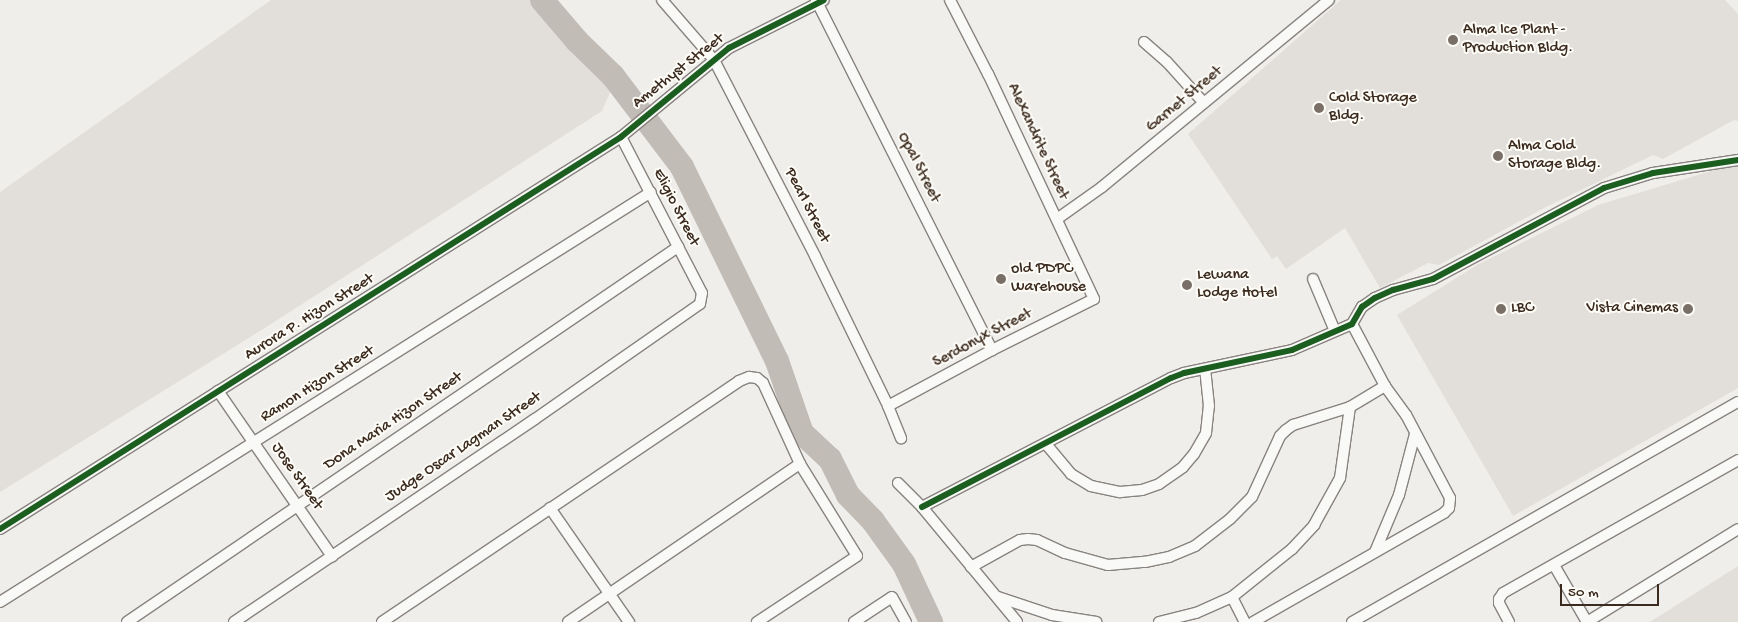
<!DOCTYPE html>
<html>
<head>
<meta charset="utf-8">
<style>
	body { margin:0 }
	#map { position:relative; width:1738px; height:622px; overflow:hidden; background:#f0eeeb; font-family:"Gochi Hand",sans-serif }
	div>[style] { position:absolute }
	.built>* { inset:0; background:#e2deda }
	.green>* { inset:0; background:#e2dfda }
	.river>* { height:24px; margin:-12px; padding:0 12px; transform-origin:12px; border-radius:12px; background:#c2bcb6 }
	.roads { filter:drop-shadow(1px 0 #88837f) drop-shadow(-1px 0 #88837f) drop-shadow(0 1px #88837f) drop-shadow(0 -1px #88837f) }
	.street>* { height:10px; margin:-5px; padding:0 5px; transform-origin:5px; border-radius:5px; background:#f9f9f7 }
	.cycleway>* { height:6px; margin:-3px; padding:0 3px; transform-origin:3px; border-radius:3px; background:#1b5e20 }
	.dots>* { width:14px; height:14px; translate:-50% -50%; box-sizing:border-box; border:2px solid #fdfcf7; border-radius:50% }
	span { translate:-50% -50%; white-space:nowrap; text-align:center; line-height:1.15; -webkit-text-stroke:4px #fdfcf7; paint-order:stroke }
	.poi-label { font-size:16px; color:#3b2a1e }
	.left { translate:0 -50%; text-align:left }
	.right { translate:-100% -50%; text-align:right }
	.street-label { font-size:16px; color:#3b2a1e }
	.scale { position:absolute; left:1560px; top:584px; width:99px; height:22px; box-sizing:border-box; border:2px solid #3b2a1e; border-top:0; padding-left:6px; font-size:15px; line-height:18px; white-space:nowrap; color:#3b2a1e; -webkit-text-stroke:4px #fdfcf7; paint-order:stroke }
</style>
</head>
<body>
<div id="map">
	<div class="built">
		<div style="clip-path:polygon(1341px 0,1725px 0,1738px 14px,1738px 121px,1734px 120px,1663px 159px,1653px 155px,1546px 207px,1439px 265px,1428px 263px,1380px 288px,1345px 228px,1286px 269px,1277px 256px,1272px 259px,1188px 134px)"></div>
		<div style="clip-path:polygon(1738px 163px,1738px 388px,1513px 516px,1397px 315px,1477px 265px,1598px 205px)"></div>
		<div style="clip-path:polygon(1738px 566px,1738px 622px,1650px 622px)"></div>
	</div>
	<div class="green">
		<div style="clip-path:polygon(271px 0,532px 0,614px 83px,602px 111px,268px 326px,0 492px,0 192px)"></div>
	</div>
	<div class="river">
		<div style="left:542px;top:0;width:54px;rotate:49.5deg"></div>
		<div style="left:577px;top:41px;width:50px;rotate:44.2deg"></div>
		<div style="left:613px;top:76px;width:114px;rotate:52.8deg"></div>
		<div style="left:682px;top:167px;width:216px;rotate:63.9deg"></div>
		<div style="left:777px;top:361px;width:76px;rotate:70.9deg"></div>
		<div style="left:802px;top:433px;width:38px;rotate:43deg"></div>
		<div style="left:830px;top:459px;width:40px;rotate:63.4deg"></div>
		<div style="left:848px;top:495px;width:36px;rotate:46deg"></div>
		<div style="left:873px;top:521px;width:53px;rotate:54.2deg"></div>
		<div style="left:904px;top:564px;width:64px;rotate:65deg"></div>
	</div>
	<div class="roads">
		<div class="street">
			<div style="left:662px;top:0;width:79px;rotate:49.1deg"></div>
			<div style="left:714px;top:60px;width:220px;rotate:62.7deg"></div>
			<div style="left:815px;top:256px;width:167px;rotate:64deg"></div>
			<div style="left:888px;top:406px;width:35px;rotate:68deg"></div>
			<div style="left:816px;top:0;width:392px;rotate:63.3deg"></div>
			<div style="left:1144px;top:42px;width:30px;rotate:41deg"></div>
			<div style="left:1167px;top:62px;width:55px;rotate:47.9deg"></div>
			<div style="left:1057px;top:219px;width:55px;rotate:-35.4deg"></div>
			<div style="left:1102px;top:187px;width:294px;rotate:-39.5deg"></div>
			<div style="left:1313px;top:279px;width:56px;rotate:67.1deg"></div>
			<div style="left:218px;top:391px;width:201px;rotate:55.4deg"></div>
			<div style="left:888px;top:406px;width:118px;rotate:-28.3deg"></div>
			<div style="left:992px;top:350px;width:114px;rotate:-26.6deg"></div>
			<div style="left:1094px;top:299px;width:249px;rotate:-115.2deg"></div>
			<div style="left:988px;top:74px;width:83px;rotate:-117.2deg"></div>
			<div style="left:1046px;top:444px;width:39px;rotate:50deg"></div>
			<div style="left:1071px;top:474px;width:23px;rotate:31deg"></div>
			<div style="left:1091px;top:486px;width:30px;rotate:12deg"></div>
			<div style="left:1120px;top:492px;width:22px;rotate:-5deg"></div>
			<div style="left:1142px;top:490px;width:18px;rotate:-19deg"></div>
			<div style="left:1159px;top:484px;width:29px;rotate:-35deg"></div>
			<div style="left:1183px;top:467px;width:17px;rotate:-50deg"></div>
			<div style="left:1194px;top:454px;width:24px;rotate:-60deg"></div>
			<div style="left:1206px;top:433px;width:27px;rotate:-84deg"></div>
			<div style="left:1209px;top:406px;width:37px;rotate:-96deg"></div>
			<div style="left:898px;top:483px;width:34px;rotate:45deg"></div>
			<div style="left:922px;top:507px;width:149px;rotate:50.4deg"></div>
			<div style="left:922px;top:507px;width:280px;rotate:-27.4deg"></div>
			<div style="left:1171px;top:378px;width:14px;rotate:-21deg"></div>
			<div style="left:1184px;top:373px;width:110px;rotate:-12deg"></div>
			<div style="left:1292px;top:350px;width:65px;rotate:-23.4deg"></div>
			<div style="left:1352px;top:324px;width:20px;rotate:-60deg"></div>
			<div style="left:1362px;top:307px;width:16px;rotate:-35deg"></div>
			<div style="left:1375px;top:298px;width:20px;rotate:-24deg"></div>
			<div style="left:1393px;top:290px;width:41px;rotate:-15.4deg"></div>
			<div style="left:1433px;top:279px;width:194px;rotate:-28deg"></div>
			<div style="left:1604px;top:188px;width:51px;rotate:-17deg"></div>
			<div style="left:1653px;top:173px;width:86px;rotate:-8.7deg"></div>
			<div style="left:550px;top:508px;width:139px;rotate:55.3deg"></div>
			<div style="left:0;top:529px;width:734px;rotate:-32.26deg"></div>
			<div style="left:621px;top:137px;width:140px;rotate:-39.5deg"></div>
			<div style="left:729px;top:48px;width:106px;rotate:-26.8deg"></div>
			<div style="left:1375px;top:552px;width:62px;rotate:-67.2deg"></div>
			<div style="left:1399px;top:495px;width:63px;rotate:-75.3deg"></div>
			<div style="left:1554px;top:565px;width:66px;rotate:59.9deg"></div>
			<div style="left:971px;top:567px;width:56px;rotate:-28.9deg"></div>
			<div style="left:1020px;top:540px;width:8px;rotate:-7deg"></div>
			<div style="left:1028px;top:539px;width:9px;rotate:6deg"></div>
			<div style="left:1037px;top:540px;width:31px;rotate:25deg"></div>
			<div style="left:1065px;top:553px;width:45px;rotate:15.6deg"></div>
			<div style="left:1108px;top:565px;width:37px;rotate:-5deg"></div>
			<div style="left:1145px;top:562px;width:25px;rotate:-12deg"></div>
			<div style="left:1169px;top:557px;width:28px;rotate:-23deg"></div>
			<div style="left:1195px;top:546px;width:44px;rotate:-37.6deg"></div>
			<div style="left:1230px;top:519px;width:31px;rotate:-45deg"></div>
			<div style="left:1252px;top:497px;width:67px;rotate:-65.3deg"></div>
			<div style="left:1280px;top:436px;width:8px;rotate:-45deg"></div>
			<div style="left:1286px;top:430px;width:9px;rotate:-36deg"></div>
			<div style="left:1293px;top:425px;width:60px;rotate:-17.5deg"></div>
			<div style="left:1350px;top:407px;width:41px;rotate:-31deg"></div>
			<div style="left:998px;top:597px;width:57px;rotate:18.4deg"></div>
			<div style="left:1052px;top:615px;width:45px;rotate:9deg"></div>
			<div style="left:1232px;top:597px;width:28px;rotate:63deg"></div>
			<div style="left:0;top:602px;width:769px;rotate:-32.2deg"></div>
			<div style="left:127px;top:622px;width:667px;rotate:-34.24deg"></div>
			<div style="left:234px;top:622px;width:363px;rotate:-34deg"></div>
			<div style="left:535px;top:419px;width:201px;rotate:-34.9deg"></div>
			<div style="left:700px;top:304px;width:11px;rotate:-80deg"></div>
			<div style="left:702px;top:293px;width:176px;rotate:-117.4deg"></div>
			<div style="left:382px;top:622px;width:431px;rotate:-34deg"></div>
			<div style="left:739px;top:381px;width:11px;rotate:-22deg"></div>
			<div style="left:749px;top:377px;width:8px;rotate:7deg"></div>
			<div style="left:757px;top:378px;width:8px;rotate:40deg"></div>
			<div style="left:763px;top:383px;width:89px;rotate:65.4deg"></div>
			<div style="left:800px;top:464px;width:108px;rotate:58.2deg"></div>
			<div style="left:857px;top:556px;width:120px;rotate:146.6deg"></div>
			<div style="left:568px;top:622px;width:281px;rotate:-34.3deg"></div>
			<div style="left:854px;top:622px;width:45px;rotate:-33.3deg"></div>
			<div style="left:892px;top:597px;width:29px;rotate:61deg"></div>
			<div style="left:1159px;top:622px;width:38px;rotate:-14deg"></div>
			<div style="left:1196px;top:613px;width:39px;rotate:-24deg"></div>
			<div style="left:1232px;top:597px;width:77px;rotate:-38.7deg"></div>
			<div style="left:1292px;top:549px;width:33px;rotate:-47deg"></div>
			<div style="left:1314px;top:525px;width:54px;rotate:-61deg"></div>
			<div style="left:1340px;top:478px;width:72px;rotate:-82deg"></div>
			<div style="left:1253px;top:622px;width:220px;rotate:-29.7deg"></div>
			<div style="left:1444px;top:513px;width:7px;rotate:-45deg"></div>
			<div style="left:1449px;top:508px;width:10px;rotate:-84deg"></div>
			<div style="left:1450px;top:498px;width:94px;rotate:-117.9deg"></div>
			<div style="left:1406px;top:415px;width:36px;rotate:-126deg"></div>
			<div style="left:1385px;top:386px;width:70px;rotate:-118deg"></div>
			<div style="left:1352px;top:622px;width:444px;rotate:-29.7deg"></div>
			<div style="left:1509px;top:622px;width:21px;rotate:-118deg"></div>
			<div style="left:1499px;top:603px;width:4px;rotate:-90deg"></div>
			<div style="left:1499px;top:599px;width:7px;rotate:-56deg"></div>
			<div style="left:1503px;top:593px;width:270px;rotate:-29.5deg"></div>
			<div style="left:1587px;top:622px;width:177px;rotate:-31.6deg"></div>
		</div>
	</div>
	<div class="cycleway">
		<div style="left:922px;top:507px;width:280px;rotate:-27.4deg"></div>
		<div style="left:1171px;top:378px;width:14px;rotate:-21deg"></div>
		<div style="left:1184px;top:373px;width:110px;rotate:-12deg"></div>
		<div style="left:1292px;top:350px;width:65px;rotate:-23.4deg"></div>
		<div style="left:1352px;top:324px;width:20px;rotate:-60deg"></div>
		<div style="left:1362px;top:307px;width:16px;rotate:-35deg"></div>
		<div style="left:1375px;top:298px;width:20px;rotate:-24deg"></div>
		<div style="left:1393px;top:290px;width:41px;rotate:-15.4deg"></div>
		<div style="left:1433px;top:279px;width:194px;rotate:-28deg"></div>
		<div style="left:1604px;top:188px;width:51px;rotate:-17deg"></div>
		<div style="left:1653px;top:173px;width:86px;rotate:-8.7deg"></div>
		<div style="left:0;top:529px;width:734px;rotate:-32.26deg"></div>
		<div style="left:621px;top:137px;width:140px;rotate:-39.5deg"></div>
		<div style="left:729px;top:48px;width:106px;rotate:-26.8deg"></div>
	</div>
	<div class="dots">
		<div style="left:1453px;top:40px;background:#7a6f66"></div>
		<div style="left:1319px;top:108px;background:#7a6f66"></div>
		<div style="left:1498px;top:156px;background:#7a6f66"></div>
		<div style="left:1001px;top:279px;background:#7a6f66"></div>
		<div style="left:1187px;top:285px;background:#7a6f66"></div>
		<div style="left:1501px;top:309px;background:#7a6f66"></div>
		<div style="left:1688px;top:309px;background:#7a6f66"></div>
	</div>
	<div class="poi-label">
		<span class="left" style="left:1463px;top:40px">Alma Ice Plant -<br>Production Bldg.</span>
		<span class="left" style="left:1329px;top:108px">Cold Storage<br>Bldg.</span>
		<span class="left" style="left:1508px;top:156px">Alma Cold<br>Storage Bldg.</span>
		<span class="left" style="left:1011px;top:279px">old PDPC<br>Warehouse</span>
		<span class="left" style="left:1197px;top:285px">Lewana<br>Lodge Hotel</span>
		<span class="left" style="left:1511px;top:309px">LBC</span>
		<span class="right" style="left:1678px;top:309px">Vista Cinemas</span>
	</div>
	<div class="street-label">
		<span style="left:679px;top:72px;rotate:-38deg">Amethyst Street</span>
		<span style="left:1185px;top:100px;rotate:-40deg">Garnet Street</span>
		<span style="left:1037px;top:142px;rotate:65deg">Alexandrite Street</span>
		<span style="left:918px;top:168px;rotate:63deg">Opal Street</span>
		<span style="left:806px;top:206px;rotate:63deg">Pearl Street</span>
		<span style="left:675px;top:208px;rotate:63deg">Eligio Street</span>
		<span style="left:310px;top:318px;rotate:-32deg">Aurora P. Hizon Street</span>
		<span style="left:983px;top:339px;rotate:-28deg">Serdonyx Street</span>
		<span style="left:318px;top:385px;rotate:-32deg">Ramon Hizon Street</span>
		<span style="left:394px;top:422px;rotate:-34deg">Dona Maria Hizon Street</span>
		<span style="left:464px;top:448px;rotate:-34deg">Judge Oscar Lagman Street</span>
		<span style="left:296px;top:477px;rotate:55deg">Jose Street</span>
	</div>
	<div class="scale">50 m</div>
</div>
</body>
</html>
